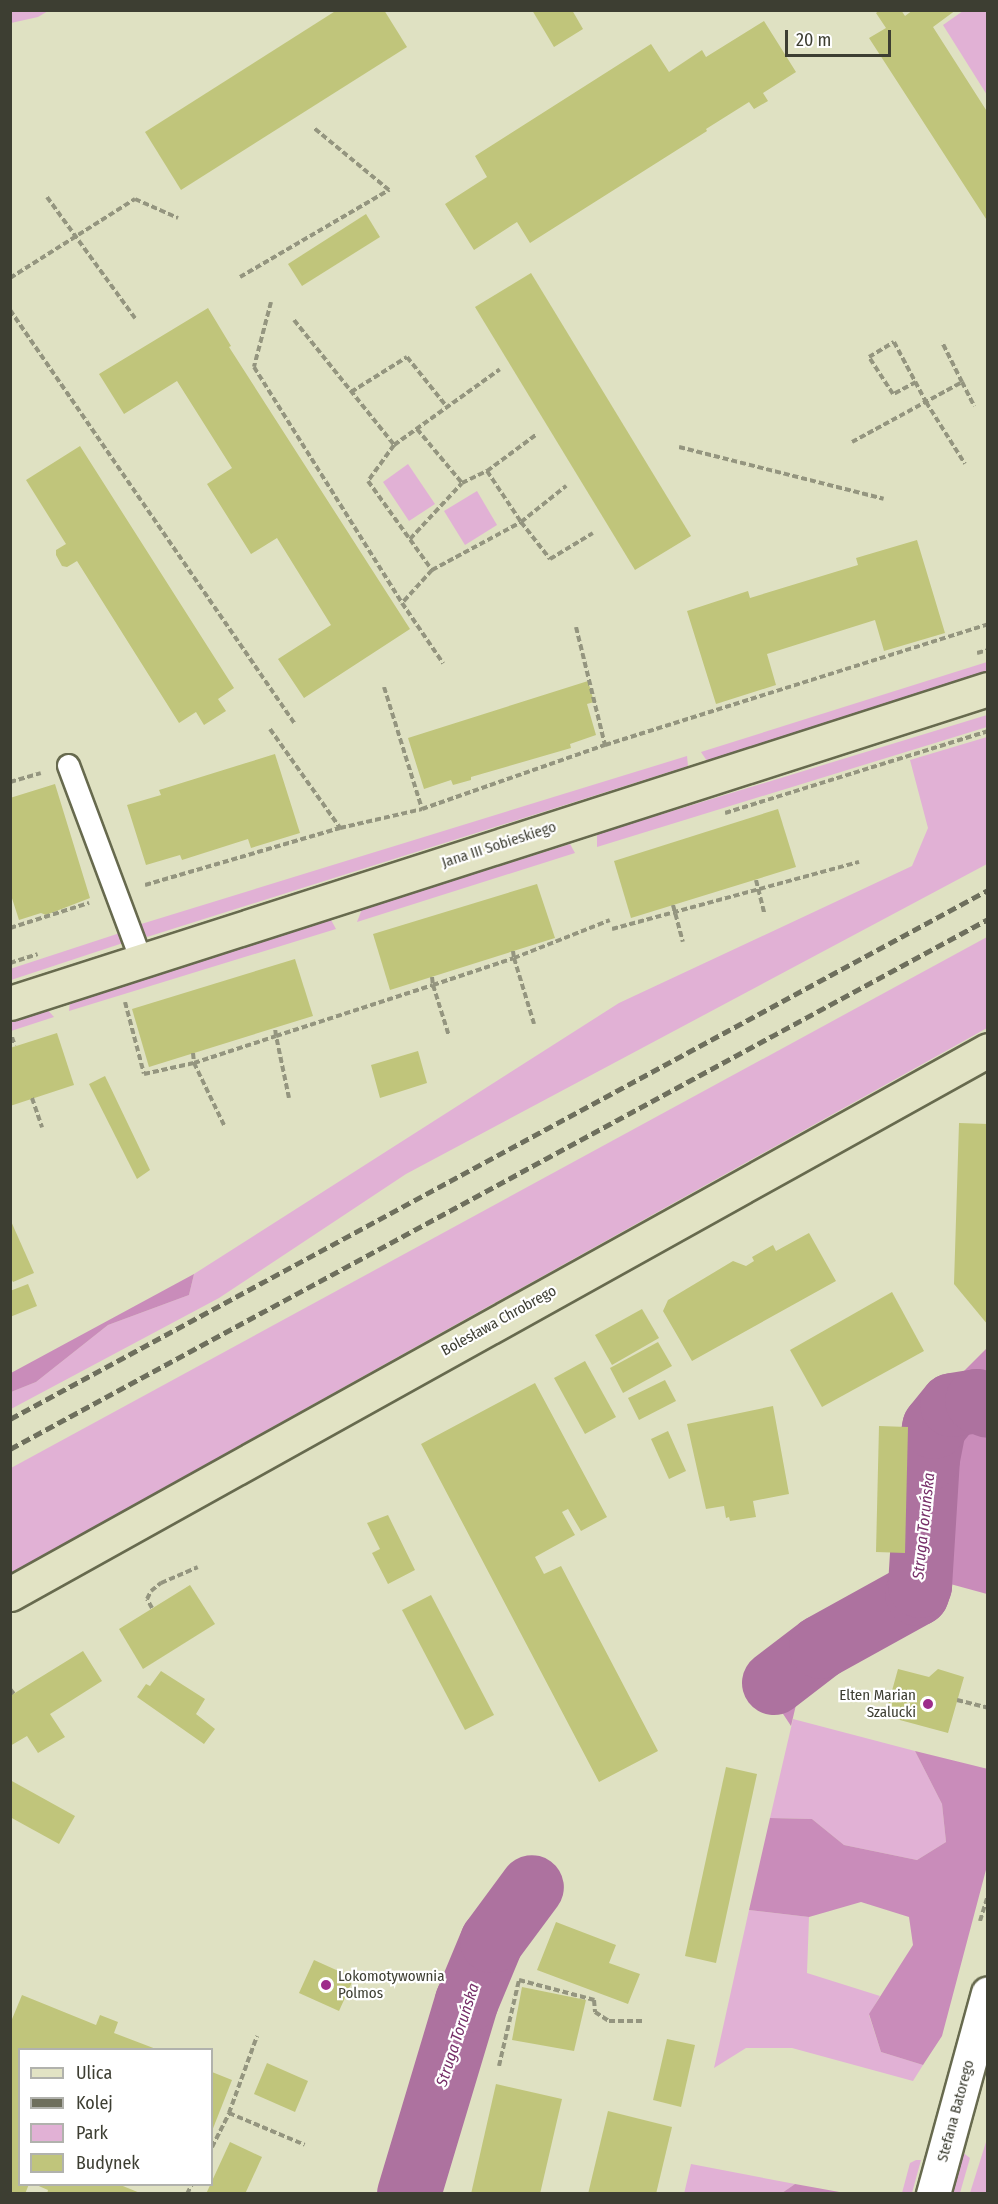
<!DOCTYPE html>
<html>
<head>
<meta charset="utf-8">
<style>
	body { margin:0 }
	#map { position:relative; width:998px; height:2204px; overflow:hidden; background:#dfe1c2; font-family:"Fira Sans Condensed",sans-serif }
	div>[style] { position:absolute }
	.green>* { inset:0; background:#e1b1d5 }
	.forest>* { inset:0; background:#c98cba }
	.river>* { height:64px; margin:-32px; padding:0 32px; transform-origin:32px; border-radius:32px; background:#ad729f }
	.building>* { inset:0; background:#c0c57b }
	.path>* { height:4px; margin-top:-2px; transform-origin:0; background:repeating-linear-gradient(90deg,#94957f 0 6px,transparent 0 9px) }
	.roads { filter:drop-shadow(2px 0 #676a4e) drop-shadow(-2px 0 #676a4e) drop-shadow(0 2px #676a4e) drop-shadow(0 -2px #676a4e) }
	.lane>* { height:21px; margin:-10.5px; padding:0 10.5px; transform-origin:10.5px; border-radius:10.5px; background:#fff }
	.street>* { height:33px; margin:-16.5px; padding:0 16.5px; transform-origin:16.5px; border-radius:16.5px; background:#fff }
	.secondary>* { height:33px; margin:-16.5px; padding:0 16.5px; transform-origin:16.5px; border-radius:16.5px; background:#e2e3c4 }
	.rail>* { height:4.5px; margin-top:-2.25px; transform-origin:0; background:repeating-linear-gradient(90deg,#6e6f5d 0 9px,transparent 0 13.5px) }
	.dots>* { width:16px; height:16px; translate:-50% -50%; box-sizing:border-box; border:3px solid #fff; border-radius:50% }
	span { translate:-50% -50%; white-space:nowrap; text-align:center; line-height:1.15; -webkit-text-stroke:4.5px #fff; paint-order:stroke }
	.street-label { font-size:15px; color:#3d3e32 }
	.poi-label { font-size:15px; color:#3d3e32 }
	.right { translate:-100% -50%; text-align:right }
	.left { translate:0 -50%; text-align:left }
	.water-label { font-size:16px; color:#762e68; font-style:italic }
	.frame { position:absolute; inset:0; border:12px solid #3d3e32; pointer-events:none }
	.legend { position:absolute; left:18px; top:2048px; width:195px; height:138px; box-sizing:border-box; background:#fff; border:2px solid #b1b2ad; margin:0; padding:8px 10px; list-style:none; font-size:18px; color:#3d3e32 }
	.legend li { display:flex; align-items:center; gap:12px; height:30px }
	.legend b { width:30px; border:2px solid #b1b2ad }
	.scale { position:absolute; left:785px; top:30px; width:106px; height:27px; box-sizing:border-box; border:3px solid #3d3e32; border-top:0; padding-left:8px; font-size:18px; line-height:21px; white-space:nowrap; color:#3d3e32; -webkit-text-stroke:4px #fff; paint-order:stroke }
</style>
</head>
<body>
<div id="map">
	<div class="green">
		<div style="clip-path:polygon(10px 11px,11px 10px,48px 11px,38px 17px,11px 23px)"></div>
		<div style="clip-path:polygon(963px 11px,987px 11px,987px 95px,943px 25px)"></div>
		<div style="clip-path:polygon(408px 464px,435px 504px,409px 521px,383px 482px)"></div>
		<div style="clip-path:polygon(477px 491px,497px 525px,465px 545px,444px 511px)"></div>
		<div style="clip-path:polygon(987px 662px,987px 673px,707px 761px,701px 752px)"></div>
		<div style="clip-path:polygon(987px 715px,987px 727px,597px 847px,597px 834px)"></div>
		<div style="clip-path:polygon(987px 737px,987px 864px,406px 1174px,219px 1298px,11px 1409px,11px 1392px,36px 1382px,108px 1325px,189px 1295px,194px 1274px,619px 1003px,912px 866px,928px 828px,910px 760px)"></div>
		<div style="clip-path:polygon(687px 756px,688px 766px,147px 937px,138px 925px)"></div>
		<div style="clip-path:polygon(570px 844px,575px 853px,357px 922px,362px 909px)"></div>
		<div style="clip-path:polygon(330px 918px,336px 929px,69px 1011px,70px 1001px)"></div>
		<div style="clip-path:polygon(123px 932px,123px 943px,11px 980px,10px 969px)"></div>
		<div style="clip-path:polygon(987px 937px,987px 1028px,11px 1573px,11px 1468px)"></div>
		<div style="clip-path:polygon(45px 1007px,54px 1017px,11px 1031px,10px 1019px)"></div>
		<div style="clip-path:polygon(793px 1719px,915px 1751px,942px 1804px,946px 1842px,917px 1860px,844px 1845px,812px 1819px,770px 1818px)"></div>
		<div style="clip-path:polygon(749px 1910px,809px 1917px,807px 1973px,880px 1996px,869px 2015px,881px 2052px,923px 2065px,913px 2081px,792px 2048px,746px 2048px,714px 2068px)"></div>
		<div style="clip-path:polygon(987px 2141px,987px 2193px,970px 2193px,986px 2142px)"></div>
		<div style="clip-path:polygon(962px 2152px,970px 2158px,960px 2193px,951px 2193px)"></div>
		<div style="clip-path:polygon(916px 2160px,921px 2160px,912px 2193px,902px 2193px,910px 2163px)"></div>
		<div style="clip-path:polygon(691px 2164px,795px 2184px,782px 2193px,684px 2194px)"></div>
	</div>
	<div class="forest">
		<div style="clip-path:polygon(194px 1274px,189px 1295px,108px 1325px,36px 1382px,11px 1392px,11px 1373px)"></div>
		<div style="clip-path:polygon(987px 1348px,987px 1594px,943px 1582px,932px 1616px,825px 1657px,800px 1688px,791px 1726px,764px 1685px,895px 1595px,905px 1553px,908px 1427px)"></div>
		<div style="clip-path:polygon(915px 1751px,988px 1769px,987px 1866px,942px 2036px,923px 2065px,881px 2052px,869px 2014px,913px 1945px,909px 1917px,861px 1902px,809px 1917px,749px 1910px,770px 1818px,812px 1819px,844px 1845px,917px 1860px,946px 1842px,942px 1804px)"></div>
		<div style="clip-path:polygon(795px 2184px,845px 2193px,782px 2193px)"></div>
	</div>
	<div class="river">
		<div style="left:774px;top:1683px;width:59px;rotate:-37.5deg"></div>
		<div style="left:821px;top:1647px;width:110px;rotate:-28.9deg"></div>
		<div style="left:917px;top:1594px;width:9px;rotate:-69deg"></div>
		<div style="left:920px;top:1586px;width:127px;rotate:-86.4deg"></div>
		<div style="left:928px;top:1459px;width:33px;rotate:-79deg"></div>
		<div style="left:934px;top:1427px;width:28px;rotate:-51deg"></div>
		<div style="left:952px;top:1405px;width:25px;rotate:-9deg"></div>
		<div style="left:977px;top:1401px;width:12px;rotate:24deg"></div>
		<div style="left:409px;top:2194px;width:202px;rotate:-73.3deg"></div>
		<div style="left:467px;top:2001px;width:65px;rotate:-67.4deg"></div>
		<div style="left:492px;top:1941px;width:67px;rotate:-53.5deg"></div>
	</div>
	<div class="building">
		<div style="clip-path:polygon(337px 10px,384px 10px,407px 47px,181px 190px,145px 132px)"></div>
		<div style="clip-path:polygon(532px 10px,572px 10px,583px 29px,554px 47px)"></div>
		<div style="clip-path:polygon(880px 10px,901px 10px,905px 16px,913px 10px,956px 10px,933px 27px,988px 113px,988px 222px,869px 38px,886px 28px,876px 13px)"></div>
		<div style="clip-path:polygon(764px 21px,796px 72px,763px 93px,768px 101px,754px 109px,749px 102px,706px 129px,707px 131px,530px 243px,517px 222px,474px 250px,445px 204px,487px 177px,475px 156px,651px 44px,669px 72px,702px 50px,706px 57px)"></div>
		<div style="clip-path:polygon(366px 214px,380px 237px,302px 286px,288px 264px)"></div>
		<div style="clip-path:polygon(531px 273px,691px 536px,635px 570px,475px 307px)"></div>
		<div style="clip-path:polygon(208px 308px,231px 346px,229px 347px,410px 629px,304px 698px,278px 659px,331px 625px,277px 538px,251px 554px,207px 484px,232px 468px,177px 381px,124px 414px,99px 374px)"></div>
		<div style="clip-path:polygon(80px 446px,234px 688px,218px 699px,226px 711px,204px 725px,196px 712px,179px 723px,77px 561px,67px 567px,62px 566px,56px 555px,56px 550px,66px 544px,26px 480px)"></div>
		<div style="clip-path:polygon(917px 540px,945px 633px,884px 651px,875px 620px,767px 654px,776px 685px,716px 704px,687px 611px,748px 591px,750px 598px,858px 565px,856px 558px)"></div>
		<div style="clip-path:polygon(588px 681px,594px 702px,587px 704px,596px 735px,570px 744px,571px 748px,471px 777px,471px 780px,453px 785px,451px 780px,424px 789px,408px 738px)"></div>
		<div style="clip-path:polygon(275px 754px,300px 833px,251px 848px,248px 839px,182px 860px,180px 855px,146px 865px,127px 805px,161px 795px,159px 790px)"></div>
		<div style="clip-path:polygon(55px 784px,90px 898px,46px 915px,41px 913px,19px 920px,10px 892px,10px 798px)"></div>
		<div style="clip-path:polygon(778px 809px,796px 867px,631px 918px,614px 861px)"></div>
		<div style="clip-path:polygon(537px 884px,555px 938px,390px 990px,373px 934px)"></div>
		<div style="clip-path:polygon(295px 959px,313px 1016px,149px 1067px,132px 1009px)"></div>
		<div style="clip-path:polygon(57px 1033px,74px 1085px,10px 1106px,10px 1048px)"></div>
		<div style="clip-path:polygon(418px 1051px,427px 1083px,380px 1098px,371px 1065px)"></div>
		<div style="clip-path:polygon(105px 1076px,150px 1170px,137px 1179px,89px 1084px)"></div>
		<div style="clip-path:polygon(959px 1123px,988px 1124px,988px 1325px,954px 1284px)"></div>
		<div style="clip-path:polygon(10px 1219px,34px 1273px,13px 1282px,10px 1277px)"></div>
		<div style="clip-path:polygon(809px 1233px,836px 1281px,692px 1361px,663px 1311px,668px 1300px,733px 1261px,746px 1266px,754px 1261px,752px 1257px,773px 1245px,776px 1251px)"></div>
		<div style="clip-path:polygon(28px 1284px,37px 1306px,10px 1317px,10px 1291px)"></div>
		<div style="clip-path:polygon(892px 1292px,924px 1351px,822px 1407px,790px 1350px)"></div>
		<div style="clip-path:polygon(642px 1309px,659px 1338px,612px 1365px,595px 1335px)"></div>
		<div style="clip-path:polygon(658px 1342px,672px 1366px,623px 1393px,610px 1368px)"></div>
		<div style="clip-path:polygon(585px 1361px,616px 1417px,585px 1434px,554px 1378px)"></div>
		<div style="clip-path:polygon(665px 1380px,676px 1401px,639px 1420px,628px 1398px)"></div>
		<div style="clip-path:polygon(535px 1383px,607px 1517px,581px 1531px,568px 1509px,562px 1512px,575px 1535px,535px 1557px,544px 1574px,561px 1566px,658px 1751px,599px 1782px,421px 1444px)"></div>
		<div style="clip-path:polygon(773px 1406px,789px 1494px,753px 1501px,756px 1517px,730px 1521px,729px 1517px,726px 1518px,724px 1506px,706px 1509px,687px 1424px)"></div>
		<div style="clip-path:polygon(879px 1426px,908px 1427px,905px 1553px,876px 1552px)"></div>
		<div style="clip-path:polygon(668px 1431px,686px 1471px,669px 1479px,651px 1439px)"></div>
		<div style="clip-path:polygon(388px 1515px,415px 1570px,388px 1584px,372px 1553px,380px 1549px,367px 1523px)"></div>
		<div style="clip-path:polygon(190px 1585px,215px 1624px,143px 1669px,119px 1629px)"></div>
		<div style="clip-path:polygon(431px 1595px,494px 1715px,465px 1730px,402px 1610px)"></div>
		<div style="clip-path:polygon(83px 1651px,102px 1681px,50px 1714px,65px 1737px,38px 1753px,27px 1736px,10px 1746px,10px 1696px)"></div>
		<div style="clip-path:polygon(898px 1669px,929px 1677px,938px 1669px,964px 1677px,948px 1733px,885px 1716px)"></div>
		<div style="clip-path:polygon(161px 1671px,205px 1699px,196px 1714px,215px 1729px,204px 1744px,137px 1697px,146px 1684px,150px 1686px)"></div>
		<div style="clip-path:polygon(726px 1767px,757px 1774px,716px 1963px,685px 1956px)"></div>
		<div style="clip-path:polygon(10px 1780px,75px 1816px,59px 1844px,10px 1817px)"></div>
		<div style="clip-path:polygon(556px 1922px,616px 1945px,609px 1963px,640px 1974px,628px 2004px,537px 1970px)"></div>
		<div style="clip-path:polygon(314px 1960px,354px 1978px,339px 2011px,299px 1993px)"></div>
		<div style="clip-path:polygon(522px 1987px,586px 2000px,574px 2051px,512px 2040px)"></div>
		<div style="clip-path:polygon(22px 1995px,96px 2025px,100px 2015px,118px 2022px,114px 2033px,156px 2049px,20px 2050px,20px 2184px,29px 2184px,25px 2194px,10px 2194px,10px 2024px)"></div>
		<div style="clip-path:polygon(667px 2039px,695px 2045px,681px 2107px,653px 2100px)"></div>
		<div style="clip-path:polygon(267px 2063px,308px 2081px,295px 2112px,254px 2094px)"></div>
		<div style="clip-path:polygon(212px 2072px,232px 2080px,212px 2131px)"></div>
		<div style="clip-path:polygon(496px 2084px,562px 2099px,540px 2194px,471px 2194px)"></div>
		<div style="clip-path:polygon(608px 2111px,672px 2127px,656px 2194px,588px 2194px)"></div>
		<div style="clip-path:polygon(230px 2142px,262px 2157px,245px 2194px,206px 2194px)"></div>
		<div style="clip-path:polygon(34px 2184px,118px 2184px,140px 2193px,47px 2194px,48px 2190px)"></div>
	</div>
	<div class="path">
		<div style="left:47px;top:197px;width:150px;rotate:54deg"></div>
		<div style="left:240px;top:277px;width:173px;rotate:-30.3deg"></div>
		<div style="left:389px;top:190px;width:97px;rotate:-140.4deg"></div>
		<div style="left:10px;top:278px;width:148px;rotate:-32.3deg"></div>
		<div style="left:135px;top:199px;width:47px;rotate:23.8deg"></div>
		<div style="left:271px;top:302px;width:67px;rotate:104.7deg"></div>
		<div style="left:254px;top:367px;width:279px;rotate:57.9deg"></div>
		<div style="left:10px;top:310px;width:503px;rotate:55.46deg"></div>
		<div style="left:294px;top:320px;width:160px;rotate:51.3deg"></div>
		<div style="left:394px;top:445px;width:44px;rotate:125.8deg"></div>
		<div style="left:368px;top:481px;width:110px;rotate:54.3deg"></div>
		<div style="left:432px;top:570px;width:45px;rotate:132.3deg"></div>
		<div style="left:402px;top:603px;width:73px;rotate:55.7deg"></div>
		<div style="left:916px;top:382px;width:26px;rotate:152deg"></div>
		<div style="left:893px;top:394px;width:44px;rotate:-123deg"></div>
		<div style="left:869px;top:357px;width:29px;rotate:-31deg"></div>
		<div style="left:894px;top:342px;width:68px;rotate:61.9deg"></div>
		<div style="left:926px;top:402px;width:73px;rotate:57.8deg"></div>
		<div style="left:962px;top:382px;width:27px;rotate:63deg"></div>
		<div style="left:351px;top:392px;width:66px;rotate:-32deg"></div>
		<div style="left:407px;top:357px;width:64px;rotate:51.3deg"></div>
		<div style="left:417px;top:429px;width:70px;rotate:50.2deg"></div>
		<div style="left:462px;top:483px;width:28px;rotate:-26deg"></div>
		<div style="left:487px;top:471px;width:61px;rotate:56.3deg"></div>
		<div style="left:521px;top:522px;width:58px;rotate:-38.7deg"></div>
		<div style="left:852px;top:442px;width:125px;rotate:-28.6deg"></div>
		<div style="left:962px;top:382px;width:45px;rotate:-116.6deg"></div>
		<div style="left:394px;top:445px;width:130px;rotate:-35.6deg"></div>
		<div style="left:679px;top:447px;width:211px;rotate:14.2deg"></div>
		<div style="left:487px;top:471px;width:62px;rotate:-36.5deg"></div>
		<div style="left:410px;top:539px;width:76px;rotate:-47.1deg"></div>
		<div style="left:432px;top:570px;width:101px;rotate:-28.3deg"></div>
		<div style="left:521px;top:522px;width:47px;rotate:51.9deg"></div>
		<div style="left:550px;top:559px;width:50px;rotate:-31.2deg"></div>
		<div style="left:576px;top:627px;width:122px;rotate:76.2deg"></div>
		<div style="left:605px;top:745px;width:402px;rotate:-17.5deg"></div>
		<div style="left:977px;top:653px;width:11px;rotate:-15deg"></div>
		<div style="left:384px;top:687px;width:128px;rotate:72.7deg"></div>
		<div style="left:422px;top:809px;width:194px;rotate:-19.3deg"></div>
		<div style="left:270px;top:729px;width:121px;rotate:54.7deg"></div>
		<div style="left:340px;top:828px;width:84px;rotate:-13deg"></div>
		<div style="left:10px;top:782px;width:32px;rotate:-16deg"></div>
		<div style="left:725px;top:813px;width:275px;rotate:-17.3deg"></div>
		<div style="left:756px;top:880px;width:34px;rotate:76deg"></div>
		<div style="left:145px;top:885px;width:203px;rotate:-16.3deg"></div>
		<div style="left:673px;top:905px;width:38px;rotate:75deg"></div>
		<div style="left:10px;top:928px;width:83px;rotate:-17.6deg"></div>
		<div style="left:612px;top:929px;width:256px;rotate:-15.2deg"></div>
		<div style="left:513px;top:951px;width:7px;rotate:82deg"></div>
		<div style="left:514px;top:958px;width:103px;rotate:-21.6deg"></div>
		<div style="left:10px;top:963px;width:29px;rotate:-18deg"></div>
		<div style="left:432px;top:977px;width:8px;rotate:83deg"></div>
		<div style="left:433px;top:985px;width:85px;rotate:-18.4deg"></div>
		<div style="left:514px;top:958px;width:69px;rotate:73.1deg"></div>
		<div style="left:125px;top:1002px;width:74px;rotate:75.2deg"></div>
		<div style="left:144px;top:1074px;width:51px;rotate:-12.4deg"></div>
		<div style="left:194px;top:1063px;width:69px;rotate:64.2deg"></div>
		<div style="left:12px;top:1037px;width:9px;rotate:72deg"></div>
		<div style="left:193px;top:1053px;width:10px;rotate:84deg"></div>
		<div style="left:194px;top:1063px;width:86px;rotate:-18.2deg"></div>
		<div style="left:276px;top:1036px;width:8px;rotate:-97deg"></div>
		<div style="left:32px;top:1098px;width:31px;rotate:71deg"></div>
		<div style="left:289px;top:1098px;width:63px;rotate:-101.8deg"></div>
		<div style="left:276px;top:1036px;width:165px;rotate:-18deg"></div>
		<div style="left:433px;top:985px;width:53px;rotate:72.6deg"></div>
		<div style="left:152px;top:1608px;width:10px;rotate:-119deg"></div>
		<div style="left:147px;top:1599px;width:9px;rotate:-63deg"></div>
		<div style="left:151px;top:1591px;width:13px;rotate:-39deg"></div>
		<div style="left:161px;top:1583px;width:40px;rotate:-23.4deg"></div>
		<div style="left:10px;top:1689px;width:6px;rotate:51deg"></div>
		<div style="left:957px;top:1700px;width:32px;rotate:14deg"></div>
		<div style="left:980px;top:1921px;width:28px;rotate:-73deg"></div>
		<div style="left:499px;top:2066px;width:88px;rotate:-76.9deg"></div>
		<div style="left:519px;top:1980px;width:78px;rotate:14.9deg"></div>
		<div style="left:594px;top:2000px;width:12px;rotate:85deg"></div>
		<div style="left:595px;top:2012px;width:17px;rotate:33deg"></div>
		<div style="left:609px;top:2021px;width:34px"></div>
		<div style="left:229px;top:2113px;width:82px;rotate:-70deg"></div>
		<div style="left:212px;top:2147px;width:38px;rotate:-63deg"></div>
		<div style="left:229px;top:2113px;width:82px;rotate:22.8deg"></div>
		<div style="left:187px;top:2194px;width:11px;rotate:-63deg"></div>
	</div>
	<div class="roads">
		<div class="lane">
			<div style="left:68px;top:765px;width:208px;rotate:69.5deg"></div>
		</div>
		<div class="street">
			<div style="left:933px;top:2194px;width:208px;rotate:-74.7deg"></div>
		</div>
		<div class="secondary">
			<div style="left:10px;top:1003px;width:1027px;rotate:-17.8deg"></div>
			<div style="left:10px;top:1594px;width:1119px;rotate:-29.08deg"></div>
		</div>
	</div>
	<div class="rail">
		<div style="left:10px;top:1419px;width:1112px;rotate:-28.41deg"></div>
		<div style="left:10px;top:1449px;width:1112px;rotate:-28.45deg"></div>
	</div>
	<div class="dots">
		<div style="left:928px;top:1704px;background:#9d2c8a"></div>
		<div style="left:326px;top:1985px;background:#9d2c8a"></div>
	</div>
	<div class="street-label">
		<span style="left:499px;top:845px;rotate:-18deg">Jana III Sobieskiego</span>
		<span style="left:499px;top:1321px;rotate:-29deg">Bolesława Chrobrego</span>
		<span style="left:956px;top:2111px;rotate:-75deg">Stefana Batorego</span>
	</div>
	<div class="poi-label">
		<span class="right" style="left:916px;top:1704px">Elten Marian<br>Szalucki</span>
		<span class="left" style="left:338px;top:1985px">Lokomotywownia<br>Polmos</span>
	</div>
	<div class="water-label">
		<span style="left:924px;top:1526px;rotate:-84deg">Struga Toruńska</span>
		<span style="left:458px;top:2035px;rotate:-72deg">Struga Toruńska</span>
	</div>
	<div class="frame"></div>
	<ul class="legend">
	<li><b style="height:8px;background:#e2e3c4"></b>Ulica</li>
	<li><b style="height:8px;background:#6e6f5d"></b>Kolej</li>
	<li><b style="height:16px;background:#e1b1d5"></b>Park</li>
	<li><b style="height:16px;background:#c0c57b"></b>Budynek</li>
	</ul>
	<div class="scale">20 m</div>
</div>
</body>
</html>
